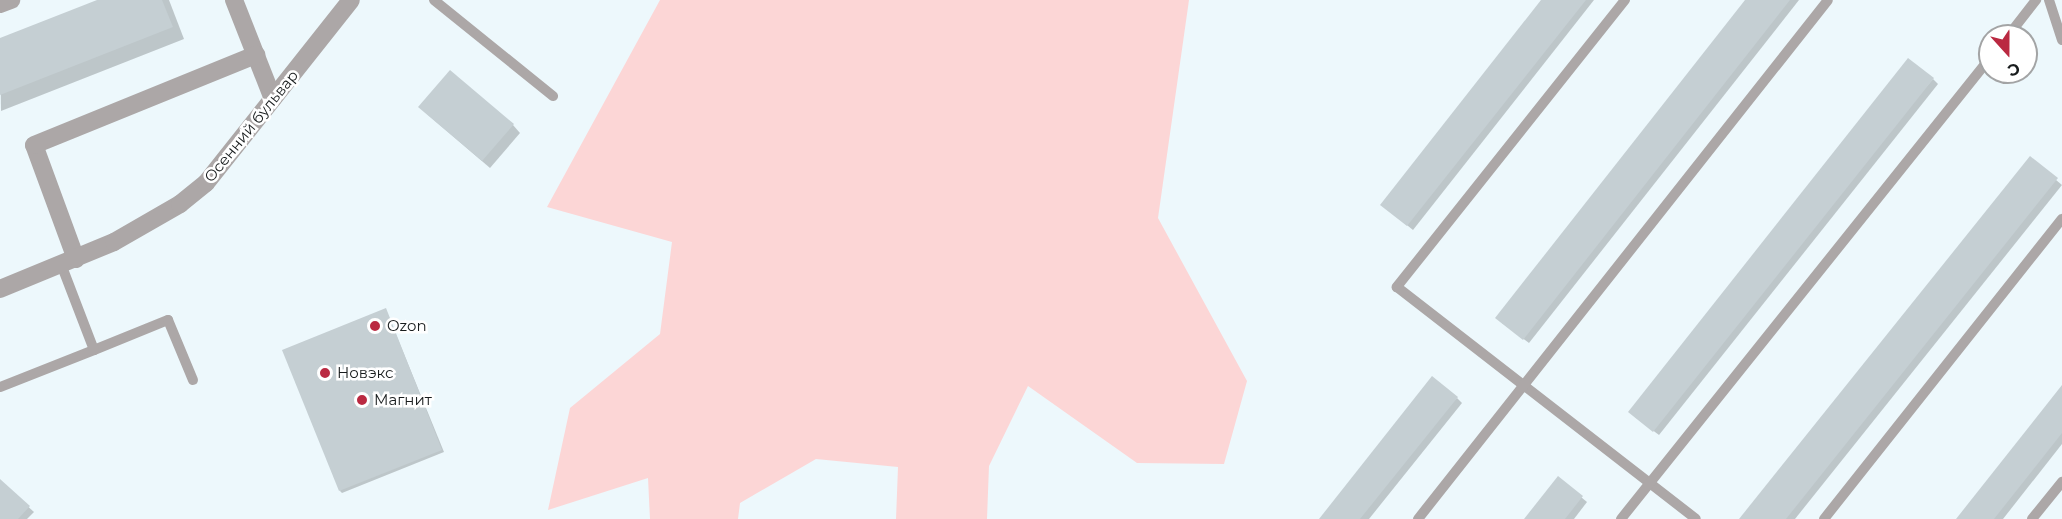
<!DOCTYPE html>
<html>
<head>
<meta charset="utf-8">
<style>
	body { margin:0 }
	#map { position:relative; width:2062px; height:519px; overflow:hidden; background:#edf8fc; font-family:Montserrat,sans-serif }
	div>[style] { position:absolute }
	.green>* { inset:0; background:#fcd6d6 }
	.shadow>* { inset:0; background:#0003 }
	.building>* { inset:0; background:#c5cfd3 }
	.lane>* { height:10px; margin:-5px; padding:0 5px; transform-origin:5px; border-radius:5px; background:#aca7a7 }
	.street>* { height:18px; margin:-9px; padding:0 9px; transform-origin:9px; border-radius:9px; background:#aca7a7 }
	.dots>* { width:16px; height:16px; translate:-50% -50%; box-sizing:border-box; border:3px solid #fff; border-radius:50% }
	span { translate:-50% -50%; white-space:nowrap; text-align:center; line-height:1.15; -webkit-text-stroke:5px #fff; paint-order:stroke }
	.street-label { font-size:15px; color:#181c1d }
	.poi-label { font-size:15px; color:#181c1d }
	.left { translate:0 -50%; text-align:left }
	.north { position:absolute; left:1978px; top:24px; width:60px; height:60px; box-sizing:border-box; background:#fff; border:2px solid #a3a4a5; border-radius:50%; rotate:159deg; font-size:16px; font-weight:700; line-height:24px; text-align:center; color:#181c1d }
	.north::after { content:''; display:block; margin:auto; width:21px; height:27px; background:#ba2941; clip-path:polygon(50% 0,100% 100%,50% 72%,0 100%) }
</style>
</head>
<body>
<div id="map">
	<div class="green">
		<div style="clip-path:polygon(660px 0,1189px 0,1158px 218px,1247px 381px,1224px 464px,1137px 463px,1028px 386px,989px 466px,987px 519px,896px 519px,898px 467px,816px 459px,740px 503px,738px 519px,650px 519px,648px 478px,548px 510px,570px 408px,660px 334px,672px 242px,547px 207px)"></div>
	</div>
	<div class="shadow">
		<div style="clip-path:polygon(101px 0,169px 0,184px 39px,1px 111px,0 39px)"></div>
		<div style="clip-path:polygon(1543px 0,1594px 0,1413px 230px,1387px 209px)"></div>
		<div style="clip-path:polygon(1747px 0,1799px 0,1529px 343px,1502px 323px)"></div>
		<div style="clip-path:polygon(1933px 79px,1938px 84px,1659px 435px,1635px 417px)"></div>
		<div style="clip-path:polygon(427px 114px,513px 125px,520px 133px,490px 168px)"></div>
		<div style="clip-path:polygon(2030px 158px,2062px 185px,1795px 519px,1750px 519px)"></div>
		<div style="clip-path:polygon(386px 310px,444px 452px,342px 493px,340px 491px)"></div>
		<div style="clip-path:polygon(2062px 387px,2062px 444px,2003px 519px,1958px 519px)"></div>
		<div style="clip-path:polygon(1457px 398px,1462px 403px,1369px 519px,1321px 519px)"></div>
		<div style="clip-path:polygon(1558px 478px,1587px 502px,1574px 519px,1526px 519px)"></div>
		<div style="clip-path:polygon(0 481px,34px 512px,27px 519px,0 519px)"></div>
	</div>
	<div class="building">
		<div style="clip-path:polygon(97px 0,162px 0,173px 27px,0 95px,0 38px)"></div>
		<div style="clip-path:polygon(1541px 0,1586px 0,1407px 226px,1380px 205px)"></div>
		<div style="clip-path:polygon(1745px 0,1790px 0,1523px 340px,1495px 318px)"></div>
		<div style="clip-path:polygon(1908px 58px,1934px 78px,1653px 432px,1628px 412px)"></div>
		<div style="clip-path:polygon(450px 70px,514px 124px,482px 161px,418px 107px)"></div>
		<div style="clip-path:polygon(2030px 156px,2058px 178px,1786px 519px,1739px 519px)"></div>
		<div style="clip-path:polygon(386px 308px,442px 450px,339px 491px,282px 350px)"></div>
		<div style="clip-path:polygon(1432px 376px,1458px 397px,1360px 519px,1319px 519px)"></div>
		<div style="clip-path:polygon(2062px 385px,2062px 433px,1994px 519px,1956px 519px)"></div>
		<div style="clip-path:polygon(1558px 476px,1583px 496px,1565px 519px,1524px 519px)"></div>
		<div style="clip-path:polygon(0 479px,30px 506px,18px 519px,0 519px)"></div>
	</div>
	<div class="lane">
		<div style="left:434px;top:0;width:153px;rotate:38.9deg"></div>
		<div style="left:1625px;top:0;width:367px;rotate:128.5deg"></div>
		<div style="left:1397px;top:287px;width:378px;rotate:37.8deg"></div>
		<div style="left:2049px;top:0;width:42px;rotate:72deg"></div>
		<div style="left:2008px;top:36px;width:46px;rotate:-52.1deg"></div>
		<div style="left:94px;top:350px;width:80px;rotate:-22.1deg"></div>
		<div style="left:168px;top:320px;width:65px;rotate:67.4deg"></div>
		<div style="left:0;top:387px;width:101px;rotate:-21.5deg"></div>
		<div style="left:94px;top:350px;width:92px;rotate:-111deg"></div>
		<div style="left:1418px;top:519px;width:661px;rotate:-51.69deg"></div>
		<div style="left:1621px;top:519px;width:590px;rotate:-51.33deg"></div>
		<div style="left:1824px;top:519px;width:383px;rotate:-51.6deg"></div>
		<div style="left:2032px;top:519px;width:48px;rotate:-51deg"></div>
	</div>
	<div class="street">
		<div style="left:234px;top:0;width:106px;rotate:68.5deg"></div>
		<div style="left:0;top:4px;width:12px;rotate:-20deg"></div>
		<div style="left:76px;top:259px;width:121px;rotate:-110.2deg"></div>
		<div style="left:34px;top:145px;width:240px;rotate:-22.1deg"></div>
		<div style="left:0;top:289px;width:123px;rotate:-22.4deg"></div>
		<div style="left:114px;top:242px;width:76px;rotate:-29.9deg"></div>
		<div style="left:180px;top:204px;width:33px;rotate:-39deg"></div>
		<div style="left:206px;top:183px;width:233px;rotate:-51.6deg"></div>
	</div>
	<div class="dots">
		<div style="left:375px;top:326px;background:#ba2941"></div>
		<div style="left:325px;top:373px;background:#ba2941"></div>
		<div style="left:362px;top:400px;background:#ba2941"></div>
	</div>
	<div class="street-label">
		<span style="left:251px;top:126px;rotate:-51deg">Осенний бульвар</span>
	</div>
	<div class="poi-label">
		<span class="left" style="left:387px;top:326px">Ozon</span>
		<span class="left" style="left:337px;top:373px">Новэкс</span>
		<span class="left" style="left:374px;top:400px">Магнит</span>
	</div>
	<div class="north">С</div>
</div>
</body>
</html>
